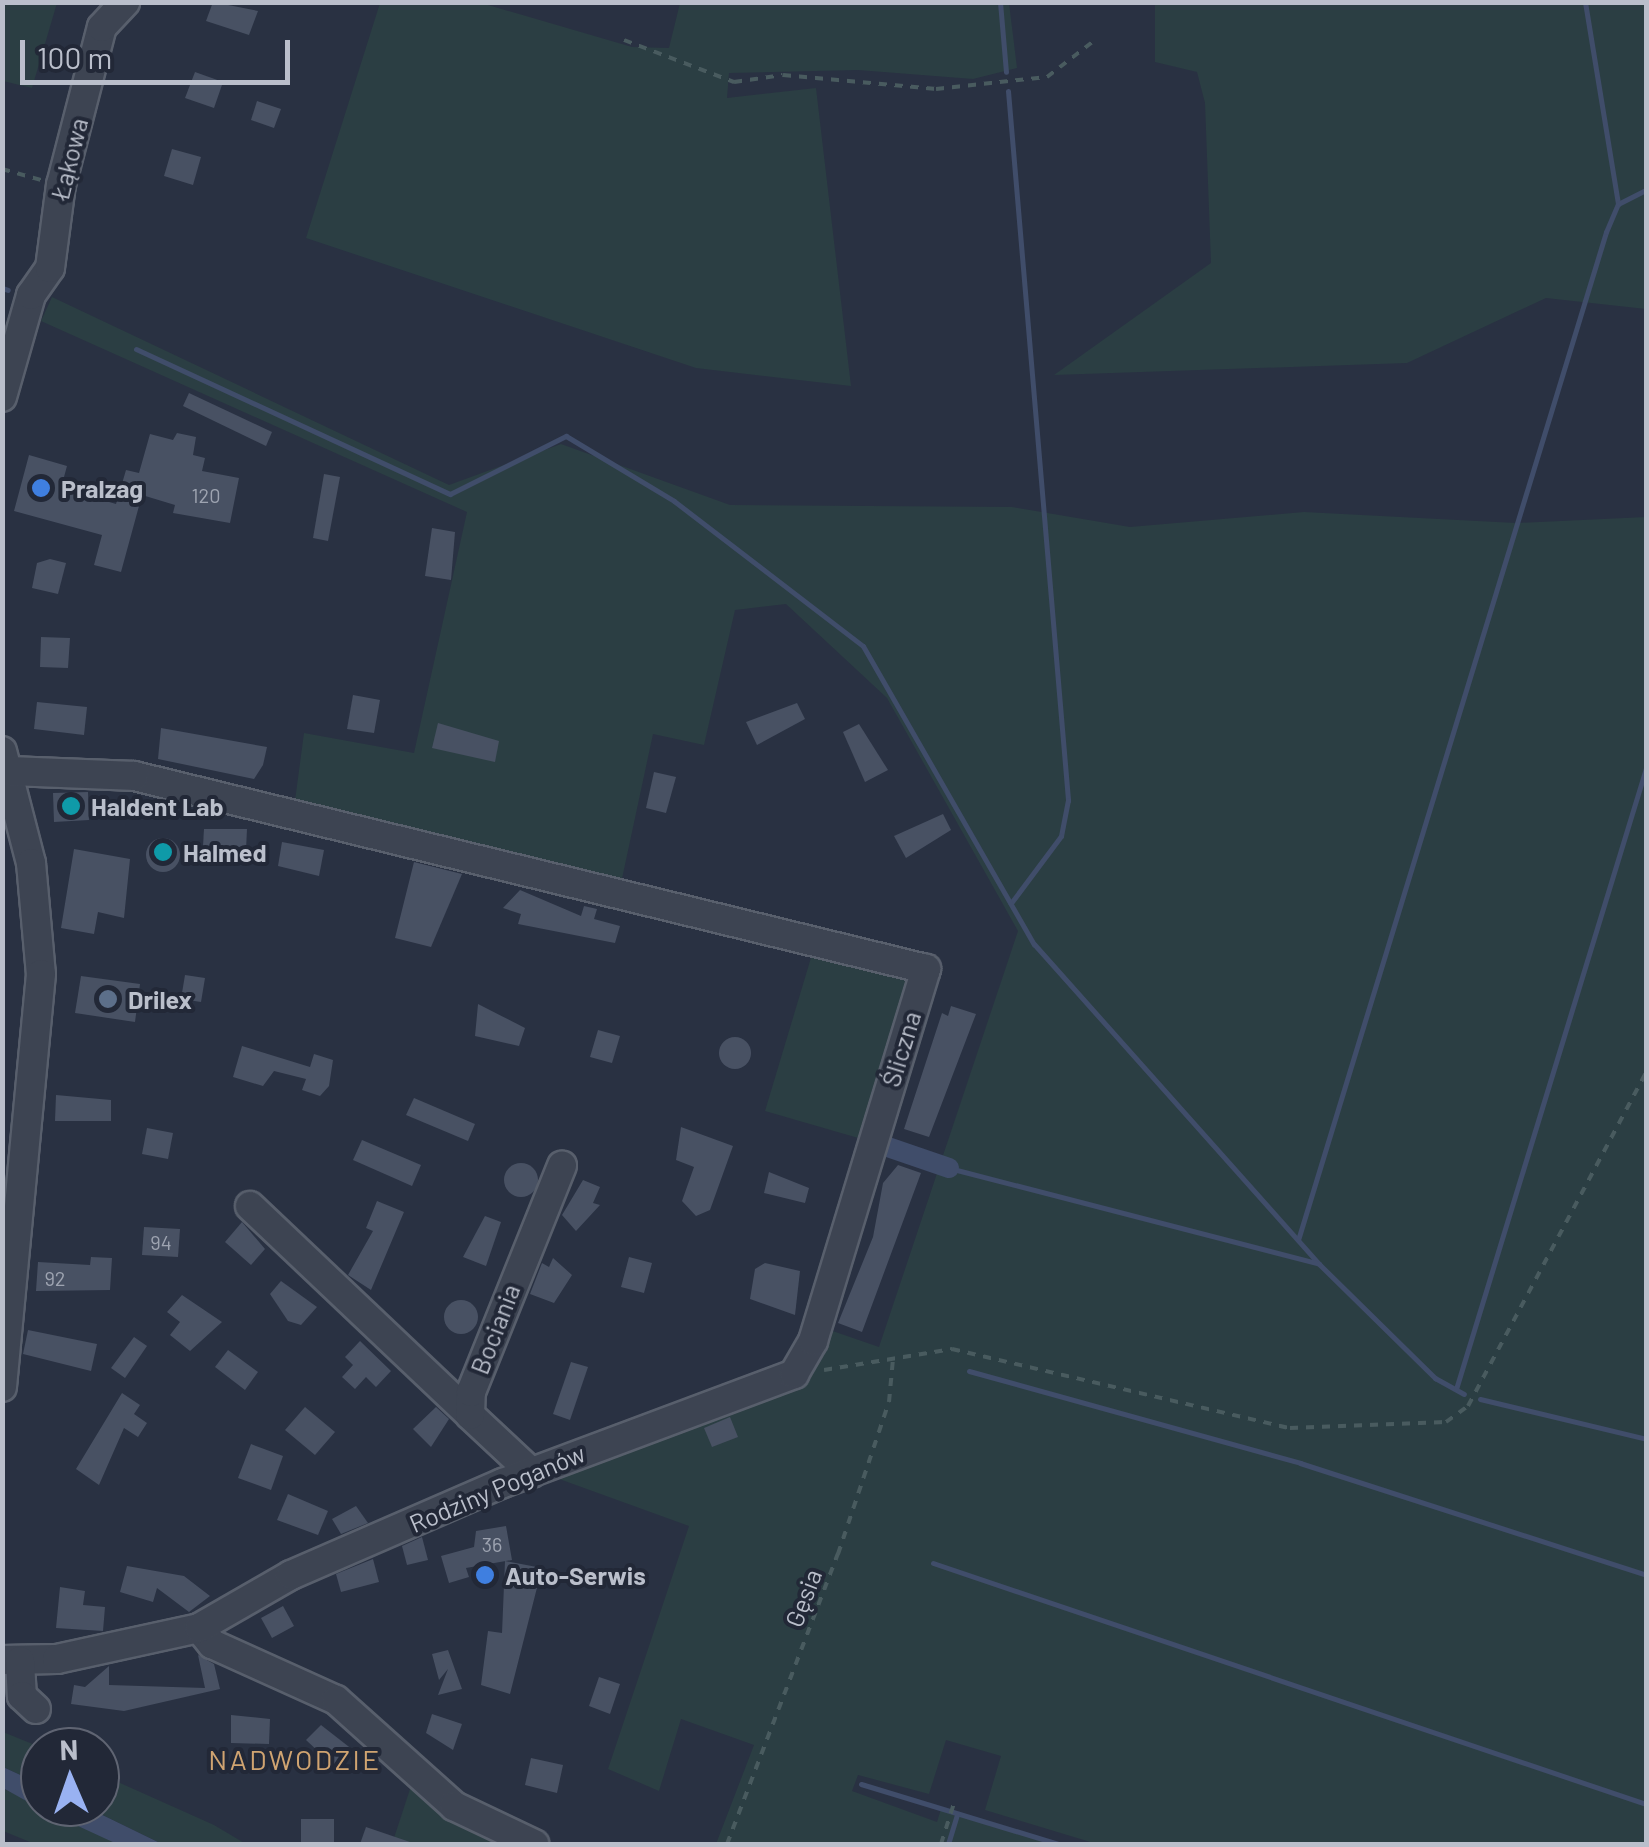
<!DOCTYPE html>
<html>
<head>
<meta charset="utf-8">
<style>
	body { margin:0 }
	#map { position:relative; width:1649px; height:1847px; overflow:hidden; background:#293142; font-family:Barlow,sans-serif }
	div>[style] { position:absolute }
	.green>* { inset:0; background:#2b3e43 }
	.water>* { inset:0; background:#404d6a }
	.stream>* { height:5px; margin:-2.5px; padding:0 2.5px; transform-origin:2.5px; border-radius:2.5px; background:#404d6a }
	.canal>* { height:20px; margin:-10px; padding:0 10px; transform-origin:10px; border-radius:10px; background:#404d6a }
	.building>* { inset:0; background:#485163 }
	.round { border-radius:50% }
	.path>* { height:4px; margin-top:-2px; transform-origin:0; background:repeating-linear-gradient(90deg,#495b5f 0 8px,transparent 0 16px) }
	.roads { filter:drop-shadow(2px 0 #585f6c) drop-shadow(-2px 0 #585f6c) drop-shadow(0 2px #585f6c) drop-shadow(0 -2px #585f6c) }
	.minor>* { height:28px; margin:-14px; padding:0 14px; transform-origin:14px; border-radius:14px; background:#3d4452 }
	.dots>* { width:28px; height:28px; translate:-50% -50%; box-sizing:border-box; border:5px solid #222837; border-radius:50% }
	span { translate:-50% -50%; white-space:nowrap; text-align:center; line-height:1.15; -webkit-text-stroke:8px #222837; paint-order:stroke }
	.number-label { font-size:20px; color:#9ea4b1 }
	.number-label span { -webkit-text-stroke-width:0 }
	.street-label { font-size:25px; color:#babfcb }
	.poi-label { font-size:25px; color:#babfcb; font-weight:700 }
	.left { translate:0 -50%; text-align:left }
	.neighbourhood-label { font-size:28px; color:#d0a471; letter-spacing:2.5px }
	.frame { position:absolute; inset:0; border:5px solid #babfcb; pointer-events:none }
	.north { position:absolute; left:20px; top:1727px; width:100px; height:100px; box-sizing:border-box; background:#222837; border:2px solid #5f6472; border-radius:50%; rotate:358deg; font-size:28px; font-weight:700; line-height:40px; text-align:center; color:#babfcb }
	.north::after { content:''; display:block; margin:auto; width:35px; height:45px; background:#99b2f2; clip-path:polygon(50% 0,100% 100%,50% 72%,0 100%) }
	.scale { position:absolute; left:20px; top:40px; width:270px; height:45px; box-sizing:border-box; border:5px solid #babfcb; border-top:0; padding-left:12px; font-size:30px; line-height:35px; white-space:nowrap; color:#babfcb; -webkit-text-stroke:8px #222837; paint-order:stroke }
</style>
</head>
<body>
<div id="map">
	<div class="green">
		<div style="clip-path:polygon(3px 2px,57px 3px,32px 88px,3px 81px)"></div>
		<div style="clip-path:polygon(380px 3px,481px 3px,632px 47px,669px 48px,680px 3px,1009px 3px,1017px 68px,973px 79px,858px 70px,729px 73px,727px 98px,816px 88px,851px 386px,696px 368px,306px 238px)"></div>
		<div style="clip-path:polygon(1155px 3px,1646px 3px,1646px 309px,1546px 298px,1407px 363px,1054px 375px,1211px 263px,1205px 103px,1197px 72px,1155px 62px)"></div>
		<div style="clip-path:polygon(52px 297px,449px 485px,561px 444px,730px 505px,1012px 507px,1130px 527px,1304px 512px,1516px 523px,1646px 517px,1646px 1844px,1097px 1844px,985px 1810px,1001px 1756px,946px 1740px,929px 1794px,858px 1775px,852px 1791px,937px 1822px,941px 1809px,1054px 1844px,716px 1844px,754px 1745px,681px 1719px,659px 1791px,608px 1769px,689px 1526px,551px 1476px,801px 1377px,821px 1327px,879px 1347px,1018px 931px,887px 698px,786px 604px,735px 610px,704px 745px,653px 734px,620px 888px,294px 808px,304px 733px,414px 753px,467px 512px,41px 321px)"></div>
		<div style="clip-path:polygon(813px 951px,932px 982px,879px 1144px,765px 1111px)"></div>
		<div style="clip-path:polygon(3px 1732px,40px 1747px,40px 1784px,3px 1767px)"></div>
		<div style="clip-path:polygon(100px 1774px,214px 1825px,246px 1844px,162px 1844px,86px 1807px,100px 1807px)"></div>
		<div style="clip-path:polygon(412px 1783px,525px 1844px,392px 1844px)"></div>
		<div style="clip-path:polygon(2px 1788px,93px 1831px,117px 1844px,35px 1844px,3px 1831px)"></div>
	</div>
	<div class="water">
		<div style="clip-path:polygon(3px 1767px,40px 1784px,40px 1807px,86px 1807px,162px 1844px,117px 1844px,39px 1808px,3px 1788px)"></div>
	</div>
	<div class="stream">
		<div style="left:1000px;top:2px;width:70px;rotate:85.1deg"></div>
		<div style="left:1585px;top:2px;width:205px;rotate:80.7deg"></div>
		<div style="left:1008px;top:91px;width:712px;rotate:85.16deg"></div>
		<div style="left:1068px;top:800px;width:37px;rotate:101deg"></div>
		<div style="left:1061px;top:836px;width:84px;rotate:126.7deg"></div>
		<div style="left:2px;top:288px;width:6px;rotate:18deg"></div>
		<div style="left:136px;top:349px;width:346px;rotate:24.8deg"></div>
		<div style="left:450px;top:494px;width:130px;rotate:-26.6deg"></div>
		<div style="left:566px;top:436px;width:126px;rotate:31deg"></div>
		<div style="left:674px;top:501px;width:238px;rotate:37.5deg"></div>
		<div style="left:863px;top:646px;width:344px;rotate:60.2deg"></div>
		<div style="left:1034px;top:944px;width:429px;rotate:48.3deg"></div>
		<div style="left:1319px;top:1264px;width:163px;rotate:44.5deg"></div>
		<div style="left:1435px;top:1378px;width:33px;rotate:29deg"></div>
		<div style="left:949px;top:1168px;width:382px;rotate:14.5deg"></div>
		<div style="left:1298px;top:1240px;width:1054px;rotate:-73.01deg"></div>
		<div style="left:1606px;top:232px;width:30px;rotate:-67deg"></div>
		<div style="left:1618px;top:204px;width:31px;rotate:-27deg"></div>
		<div style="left:969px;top:1371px;width:344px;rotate:15.5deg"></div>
		<div style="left:1300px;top:1463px;width:364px;rotate:17.9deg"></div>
		<div style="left:1456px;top:1389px;width:649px;rotate:-72.99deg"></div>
		<div style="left:1480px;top:1399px;width:171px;rotate:13.5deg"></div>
		<div style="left:933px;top:1563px;width:753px;rotate:18.68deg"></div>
		<div style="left:861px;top:1784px;width:206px;rotate:16.9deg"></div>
		<div style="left:948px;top:1844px;width:31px;rotate:-73deg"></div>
	</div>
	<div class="canal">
		<div style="left:879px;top:1144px;width:74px;rotate:18.9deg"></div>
	</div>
	<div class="building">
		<div style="clip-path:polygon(213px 2px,258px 11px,249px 35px,206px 21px)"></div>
		<div style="clip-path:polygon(195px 72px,223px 82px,214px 108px,185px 98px)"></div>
		<div style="clip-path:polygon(257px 101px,281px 109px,274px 128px,251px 120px)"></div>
		<div style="clip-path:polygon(172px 149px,201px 157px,193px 185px,164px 176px)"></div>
		<div style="clip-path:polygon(189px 393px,272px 432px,266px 446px,183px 406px)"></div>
		<div style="clip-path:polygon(177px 433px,196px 437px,193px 455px,205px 458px,202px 471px,239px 478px,230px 523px,173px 513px,175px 505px,142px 495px,121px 572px,94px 565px,102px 535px,14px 511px,29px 455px,67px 466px,61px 488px,116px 504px,126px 470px,139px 473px,150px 434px,173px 440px)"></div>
		<div style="clip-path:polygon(324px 474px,340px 477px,328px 541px,313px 538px)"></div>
		<div style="clip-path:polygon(432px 528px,455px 532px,451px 580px,425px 576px)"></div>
		<div style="clip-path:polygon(50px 559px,66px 563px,58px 594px,32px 588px,37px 563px)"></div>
		<div style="clip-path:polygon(41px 637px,70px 638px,68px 668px,40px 667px)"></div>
		<div style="clip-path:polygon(353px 695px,380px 700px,374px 733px,347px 729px)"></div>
		<div style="clip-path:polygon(37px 702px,87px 707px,84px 735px,34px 729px)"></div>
		<div style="clip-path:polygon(797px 703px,805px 719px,757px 745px,746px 722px)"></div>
		<div style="clip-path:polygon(438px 723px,499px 741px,495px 762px,432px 748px)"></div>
		<div style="clip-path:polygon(859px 724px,888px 770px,865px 782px,843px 732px)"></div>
		<div style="clip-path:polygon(161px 728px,267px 747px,263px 765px,254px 779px,158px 759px)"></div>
		<div style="clip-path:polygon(654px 772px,676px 777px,666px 813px,646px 808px)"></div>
		<div style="clip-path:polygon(88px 792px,89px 820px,54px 822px,53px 793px)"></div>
		<div style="clip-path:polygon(943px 814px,951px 830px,906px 858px,894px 836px)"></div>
		<div style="clip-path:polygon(204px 829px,247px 829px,246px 850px,203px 846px)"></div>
		<div class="round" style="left:146px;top:838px;width:34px;height:34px"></div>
		<div style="clip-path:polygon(282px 842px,324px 850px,319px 876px,278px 866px)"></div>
		<div style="clip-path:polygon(74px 849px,130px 859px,124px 918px,98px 912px,94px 934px,61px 928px)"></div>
		<div style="clip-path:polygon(414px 862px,462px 874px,431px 947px,395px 938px)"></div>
		<div style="clip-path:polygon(520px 890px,581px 916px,584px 906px,597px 909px,594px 919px,620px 926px,615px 943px,518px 924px,521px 914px,503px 908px)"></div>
		<div style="clip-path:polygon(185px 975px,205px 978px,201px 1002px,181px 999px)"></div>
		<div style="clip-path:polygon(81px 976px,140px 984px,135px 1022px,75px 1013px)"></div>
		<div style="clip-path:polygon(478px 1004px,525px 1028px,519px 1046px,475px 1036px)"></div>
		<div style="clip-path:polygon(951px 1006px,976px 1014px,929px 1137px,904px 1129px,942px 1013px,948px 1016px)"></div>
		<div style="clip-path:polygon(598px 1030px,620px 1036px,612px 1063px,590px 1057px)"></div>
		<div class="round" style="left:719px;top:1037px;width:32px;height:32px"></div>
		<div style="clip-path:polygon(242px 1046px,310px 1067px,314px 1054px,333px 1060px,329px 1086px,320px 1096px,302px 1090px,306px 1079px,274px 1071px,263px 1086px,233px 1077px)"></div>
		<div style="clip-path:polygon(56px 1095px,111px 1100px,111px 1121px,55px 1121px)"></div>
		<div style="clip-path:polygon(414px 1098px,475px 1124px,468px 1141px,406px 1115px)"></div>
		<div style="clip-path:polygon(681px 1127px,733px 1146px,710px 1210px,696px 1216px,682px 1201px,694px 1167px,676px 1160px)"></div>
		<div style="clip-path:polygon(147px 1128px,173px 1133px,168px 1159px,142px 1154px)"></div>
		<div style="clip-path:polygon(362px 1140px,421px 1165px,412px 1186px,353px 1160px)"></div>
		<div class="round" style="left:504px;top:1163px;width:34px;height:34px"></div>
		<div style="clip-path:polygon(898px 1165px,921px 1173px,862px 1332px,838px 1323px,873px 1237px,883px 1183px)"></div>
		<div style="clip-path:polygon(769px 1172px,809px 1188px,805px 1203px,764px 1193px)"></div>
		<div style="clip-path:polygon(583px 1180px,600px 1187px,593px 1203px,600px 1205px,576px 1231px,562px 1215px)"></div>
		<div style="clip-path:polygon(377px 1201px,404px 1212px,371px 1290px,348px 1275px,373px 1231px,366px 1228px)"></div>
		<div style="clip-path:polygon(485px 1216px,501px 1222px,486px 1266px,463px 1257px)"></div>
		<div style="clip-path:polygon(242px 1222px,265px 1249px,251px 1265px,225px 1242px)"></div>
		<div style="clip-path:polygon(144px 1227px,180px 1229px,178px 1257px,142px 1255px)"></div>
		<div style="clip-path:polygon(91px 1257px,112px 1258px,110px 1290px,36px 1291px,38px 1262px,90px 1265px)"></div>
		<div style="clip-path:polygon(629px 1257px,652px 1263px,644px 1293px,621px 1287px)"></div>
		<div style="clip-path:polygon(553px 1258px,572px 1275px,554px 1303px,530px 1294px,542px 1263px,549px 1267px)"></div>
		<div style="clip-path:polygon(765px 1263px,800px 1271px,795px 1315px,750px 1299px,755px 1269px)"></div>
		<div style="clip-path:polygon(281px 1281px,317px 1307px,301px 1325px,288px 1321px,270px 1294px)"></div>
		<div style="clip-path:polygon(182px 1295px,222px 1322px,190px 1351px,170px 1335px,180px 1322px,167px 1312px)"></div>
		<div class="round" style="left:444px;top:1300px;width:34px;height:34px"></div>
		<div style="clip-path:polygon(28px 1330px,97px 1344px,91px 1371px,23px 1354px)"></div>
		<div style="clip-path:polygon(134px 1337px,147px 1346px,125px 1378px,111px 1368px)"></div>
		<div style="clip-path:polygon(360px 1341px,391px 1371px,376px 1387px,366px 1377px,355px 1389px,342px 1377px,353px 1365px,345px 1357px)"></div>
		<div style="clip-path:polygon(228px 1350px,258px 1372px,245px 1390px,215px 1367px)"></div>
		<div style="clip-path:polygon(571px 1362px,588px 1367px,570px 1420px,553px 1414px)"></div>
		<div style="clip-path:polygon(122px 1393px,140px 1405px,134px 1414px,147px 1423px,138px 1437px,124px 1428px,99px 1485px,76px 1469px)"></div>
		<div style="clip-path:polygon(305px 1407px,335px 1432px,315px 1455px,285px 1430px)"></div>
		<div style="clip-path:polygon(436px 1407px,449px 1419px,431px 1447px,413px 1429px)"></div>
		<div style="clip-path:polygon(730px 1417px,738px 1437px,712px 1447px,704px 1428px)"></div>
		<div style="clip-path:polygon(251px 1444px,283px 1456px,271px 1490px,238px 1478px)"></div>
		<div style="clip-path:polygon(288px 1494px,328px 1511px,318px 1535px,277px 1520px)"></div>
		<div style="clip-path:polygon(356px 1506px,368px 1523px,341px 1534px,332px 1519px)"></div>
		<div style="clip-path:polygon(506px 1526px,512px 1560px,466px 1568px,469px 1577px,449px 1583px,441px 1556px,474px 1547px,476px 1531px)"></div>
		<div style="clip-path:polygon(422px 1537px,428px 1560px,407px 1565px,402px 1546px)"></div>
		<div style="clip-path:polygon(373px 1559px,379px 1582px,341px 1592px,336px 1574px)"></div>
		<div style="clip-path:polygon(505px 1561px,542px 1568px,510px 1694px,481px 1685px,488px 1631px,502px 1633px)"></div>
		<div style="clip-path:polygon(127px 1566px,184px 1576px,210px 1596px,189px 1612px,157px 1588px,153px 1602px,120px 1592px)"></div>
		<div style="clip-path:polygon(60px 1587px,85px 1591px,83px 1605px,105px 1607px,103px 1631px,56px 1628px)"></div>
		<div style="clip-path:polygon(283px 1606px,294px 1626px,272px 1638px,261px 1618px)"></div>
		<div style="clip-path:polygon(448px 1650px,462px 1689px,438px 1695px,448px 1669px,439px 1680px,432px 1654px)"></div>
		<div style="clip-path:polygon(198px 1655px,214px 1664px,220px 1689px,124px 1711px,71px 1704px,74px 1685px,85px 1687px,109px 1666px,109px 1685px,205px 1688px)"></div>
		<div style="clip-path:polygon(599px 1677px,620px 1684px,610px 1714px,589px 1706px)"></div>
		<div style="clip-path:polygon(432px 1714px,462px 1724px,453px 1750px,426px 1733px)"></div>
		<div style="clip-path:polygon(231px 1715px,270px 1719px,269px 1744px,231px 1743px)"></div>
		<div style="clip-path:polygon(321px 1725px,353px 1750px,336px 1768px,306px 1740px)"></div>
		<div style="clip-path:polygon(531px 1758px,563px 1765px,557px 1793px,525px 1785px)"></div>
		<div style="clip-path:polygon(301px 1819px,334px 1819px,334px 1844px,301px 1844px)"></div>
		<div style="clip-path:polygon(366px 1827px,410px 1842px,409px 1844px,360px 1844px)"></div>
	</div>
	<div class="path">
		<div style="left:624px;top:40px;width:118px;rotate:20.9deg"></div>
		<div style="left:734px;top:82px;width:49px;rotate:-8.1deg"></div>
		<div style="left:783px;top:75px;width:154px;rotate:5.2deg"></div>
		<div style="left:936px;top:89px;width:112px;rotate:-6.2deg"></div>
		<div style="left:1047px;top:77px;width:61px;rotate:-37.6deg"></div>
		<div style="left:2px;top:169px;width:41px;rotate:15.8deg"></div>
		<div style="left:824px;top:1370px;width:130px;rotate:-9.3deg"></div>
		<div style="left:952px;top:1349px;width:347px;rotate:13.2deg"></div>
		<div style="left:1290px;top:1428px;width:156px;rotate:-2.2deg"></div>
		<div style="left:1446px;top:1422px;width:27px;rotate:-36deg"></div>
		<div style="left:1468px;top:1406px;width:378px;rotate:-61.9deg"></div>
		<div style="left:727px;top:1844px;width:311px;rotate:-69.1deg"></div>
		<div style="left:838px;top:1554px;width:160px;rotate:-71.5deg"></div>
		<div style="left:889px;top:1402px;width:43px;rotate:-84.7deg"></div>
		<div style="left:941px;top:1844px;width:43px;rotate:-72.4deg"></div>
	</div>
	<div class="roads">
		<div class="minor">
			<div style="left:2px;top:397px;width:106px;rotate:-74.1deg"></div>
			<div style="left:31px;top:295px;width:33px;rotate:-55deg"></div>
			<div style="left:50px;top:268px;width:84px;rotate:-82.5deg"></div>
			<div style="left:61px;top:185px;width:163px;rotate:-75.5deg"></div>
			<div style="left:102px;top:27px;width:34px;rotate:-47deg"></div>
			<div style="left:2px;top:751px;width:116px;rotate:75.5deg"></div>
			<div style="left:31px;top:863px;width:111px;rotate:84.9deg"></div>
			<div style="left:41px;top:974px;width:415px;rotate:95.4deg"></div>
			<div style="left:250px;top:1206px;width:303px;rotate:43.5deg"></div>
			<div style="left:532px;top:1473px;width:85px;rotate:-136.9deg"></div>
			<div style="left:470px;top:1415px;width:23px;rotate:-88deg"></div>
			<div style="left:471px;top:1392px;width:244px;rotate:-68.1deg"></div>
			<div style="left:199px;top:1628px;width:21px;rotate:51deg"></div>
			<div style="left:212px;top:1644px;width:136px;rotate:24.3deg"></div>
			<div style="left:336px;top:1700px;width:159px;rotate:41.9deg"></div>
			<div style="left:454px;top:1806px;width:89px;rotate:25.4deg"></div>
			<div style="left:2px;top:1660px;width:55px;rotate:-1deg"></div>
			<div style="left:57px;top:1659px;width:145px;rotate:-12.3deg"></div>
			<div style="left:199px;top:1628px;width:106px;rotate:-29.9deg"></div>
			<div style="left:291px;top:1575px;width:231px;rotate:-23.5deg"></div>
			<div style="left:503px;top:1483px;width:311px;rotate:-20.5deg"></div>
			<div style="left:794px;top:1374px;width:38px;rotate:-60deg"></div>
			<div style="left:813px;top:1341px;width:389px;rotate:-73.1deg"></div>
			<div style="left:926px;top:969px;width:815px;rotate:-166.3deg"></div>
			<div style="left:134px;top:776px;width:125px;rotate:-177.7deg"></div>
			<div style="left:20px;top:1661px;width:35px;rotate:87deg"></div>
			<div style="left:22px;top:1696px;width:19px;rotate:43deg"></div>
		</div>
	</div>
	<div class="dots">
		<div style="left:41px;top:488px;background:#3f7fe0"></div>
		<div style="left:71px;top:806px;background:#0f9aa8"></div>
		<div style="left:163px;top:852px;background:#0f9aa8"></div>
		<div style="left:108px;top:999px;background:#5c6f8a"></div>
		<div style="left:485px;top:1575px;background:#3f7fe0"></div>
	</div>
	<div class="number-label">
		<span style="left:206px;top:495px">120</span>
		<span style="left:161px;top:1242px">94</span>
		<span style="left:55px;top:1278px">92</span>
		<span style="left:492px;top:1544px">36</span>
	</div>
	<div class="street-label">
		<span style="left:69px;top:159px;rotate:-76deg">Łąkowa</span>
		<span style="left:901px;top:1049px;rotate:-73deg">Śliczna</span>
		<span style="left:495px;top:1329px;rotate:-69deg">Bociania</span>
		<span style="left:497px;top:1488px;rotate:-23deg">Rodziny Poganów</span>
		<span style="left:803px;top:1598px;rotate:-69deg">Gęsia</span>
	</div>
	<div class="poi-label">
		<span class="left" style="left:61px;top:488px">Pralzag</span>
		<span class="left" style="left:91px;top:806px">Haldent Lab</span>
		<span class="left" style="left:183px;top:852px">Halmed</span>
		<span class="left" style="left:128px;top:999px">Drilex</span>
		<span class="left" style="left:505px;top:1575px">Auto-Serwis</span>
	</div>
	<div class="neighbourhood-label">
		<span style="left:295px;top:1759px">NADWODZIE</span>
	</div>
	<div class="frame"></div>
	<div class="north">N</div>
	<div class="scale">100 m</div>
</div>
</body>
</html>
